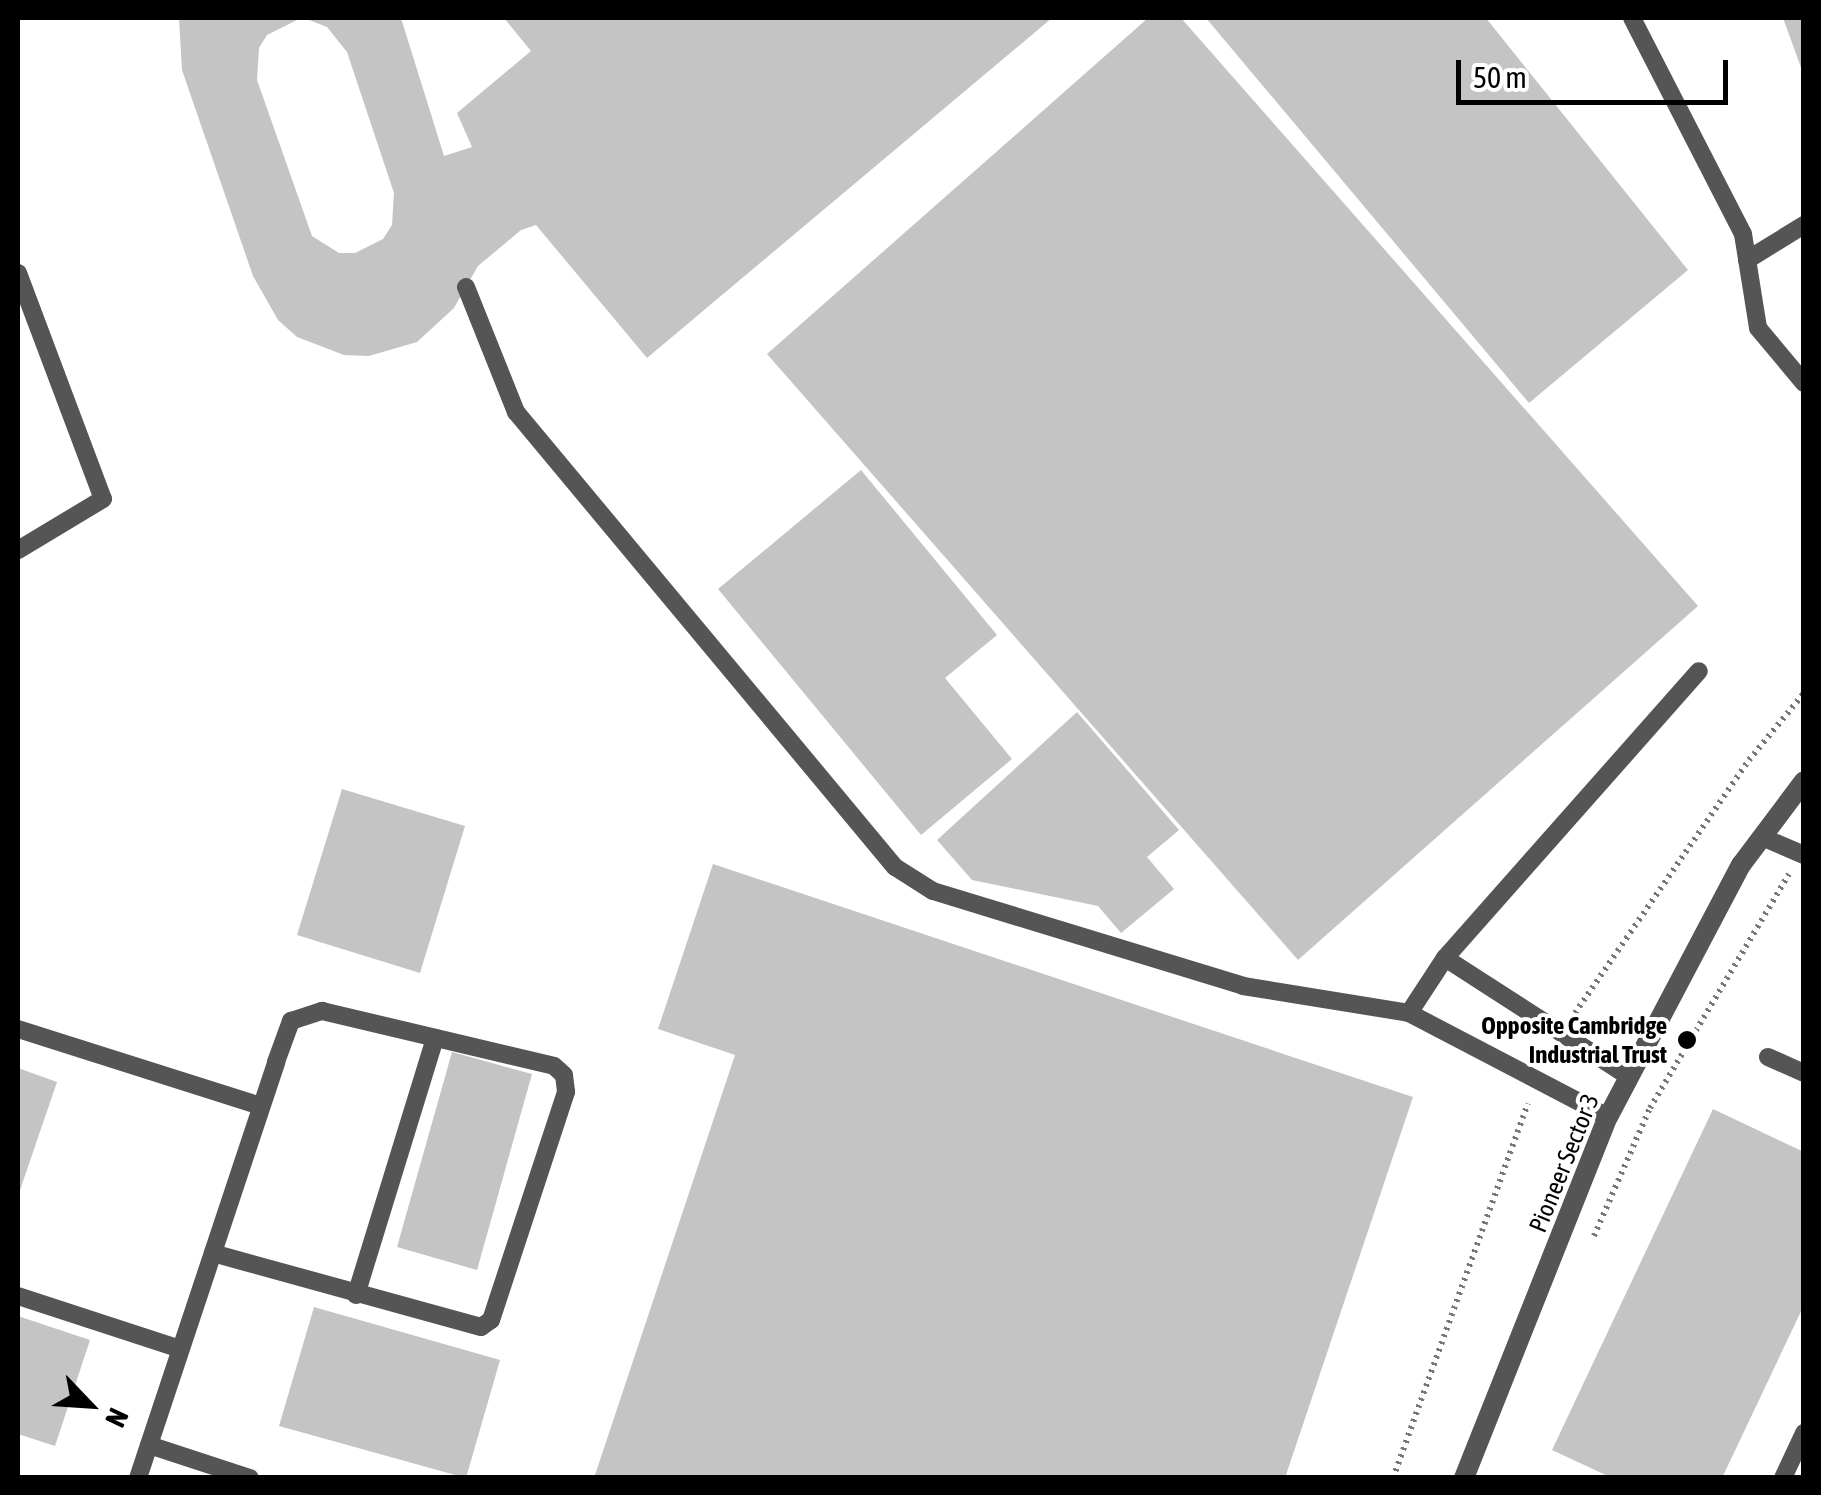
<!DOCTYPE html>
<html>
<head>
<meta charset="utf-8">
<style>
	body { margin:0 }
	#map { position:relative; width:1821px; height:1495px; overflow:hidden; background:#fff; font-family:"Asap Condensed",sans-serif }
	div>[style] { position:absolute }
	.building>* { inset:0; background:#c4c4c4 }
	.path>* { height:6px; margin-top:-3px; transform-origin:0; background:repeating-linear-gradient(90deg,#777 0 2.5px,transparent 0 7.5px) }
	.lane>* { height:18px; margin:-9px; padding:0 9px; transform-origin:9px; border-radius:9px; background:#555 }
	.street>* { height:20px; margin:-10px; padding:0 10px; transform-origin:10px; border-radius:10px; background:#555 }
	.dots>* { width:28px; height:28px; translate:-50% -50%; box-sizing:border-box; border:5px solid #fff; border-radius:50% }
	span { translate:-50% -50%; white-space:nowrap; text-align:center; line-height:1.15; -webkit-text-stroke:8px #fff; paint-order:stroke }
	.poi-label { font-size:25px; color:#000; font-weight:700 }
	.right { translate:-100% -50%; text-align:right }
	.street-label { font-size:25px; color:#000 }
	.frame { position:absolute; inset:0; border:20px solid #000; pointer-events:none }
	.north { position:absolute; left:40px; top:1355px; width:100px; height:100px; -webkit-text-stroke:8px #fff; paint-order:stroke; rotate:115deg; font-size:28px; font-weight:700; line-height:40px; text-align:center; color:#000 }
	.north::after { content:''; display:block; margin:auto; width:35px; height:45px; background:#000; clip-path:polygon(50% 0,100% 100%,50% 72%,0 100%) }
	.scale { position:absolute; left:1456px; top:60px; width:272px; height:45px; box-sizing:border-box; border:5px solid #000; border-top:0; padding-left:12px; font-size:30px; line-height:35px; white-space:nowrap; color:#000; -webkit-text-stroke:8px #fff; paint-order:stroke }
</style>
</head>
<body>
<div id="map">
	<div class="building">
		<div style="clip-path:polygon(179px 18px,301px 18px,267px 35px,259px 48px,257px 80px,312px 236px,339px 253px,355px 253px,383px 239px,392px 225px,394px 193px,347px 52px,327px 27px,304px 18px,401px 18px,444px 156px,472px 147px,457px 113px,531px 51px,504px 18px,1052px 18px,647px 358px,536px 225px,521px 230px,478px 266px,454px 308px,417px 342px,369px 356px,344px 355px,297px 337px,278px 320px,253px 276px,182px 70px)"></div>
		<div style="clip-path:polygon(1148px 18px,1181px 18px,1698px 606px,1298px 960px,767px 354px)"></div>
		<div style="clip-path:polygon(1206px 18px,1486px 18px,1688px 270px,1529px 403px)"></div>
		<div style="clip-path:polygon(1783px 18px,1804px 18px,1804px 73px,1803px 73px)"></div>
		<div style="clip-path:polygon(861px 470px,997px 635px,945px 678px,1012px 759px,921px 835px,718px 589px)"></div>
		<div style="clip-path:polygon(1077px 712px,1179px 830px,1147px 857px,1174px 889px,1121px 933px,1098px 906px,972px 880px,937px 840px)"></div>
		<div style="clip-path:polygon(342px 789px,465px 826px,420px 973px,297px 935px)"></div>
		<div style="clip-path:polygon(713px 864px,1413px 1097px,1285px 1478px,594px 1478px,735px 1055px,658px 1029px)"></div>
		<div style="clip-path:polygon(452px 1052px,532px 1074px,477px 1270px,397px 1247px)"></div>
		<div style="clip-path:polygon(18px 1068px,57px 1082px,18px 1196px)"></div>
		<div style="clip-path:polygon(1713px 1109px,1804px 1152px,1804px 1305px,1722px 1478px,1612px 1478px,1552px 1450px)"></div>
		<div style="clip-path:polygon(314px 1307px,500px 1360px,466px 1478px,279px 1426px)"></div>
		<div style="clip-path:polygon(18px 1316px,90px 1340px,55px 1446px,18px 1434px)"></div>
	</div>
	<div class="path">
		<div style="left:1575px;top:1013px;width:307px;rotate:-55.5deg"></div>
		<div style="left:1749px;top:760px;width:87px;rotate:-50.6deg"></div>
		<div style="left:1594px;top:1236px;width:140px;rotate:-66.4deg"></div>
		<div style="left:1650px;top:1108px;width:272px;rotate:-59.3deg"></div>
		<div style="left:1393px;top:1478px;width:398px;rotate:-70.2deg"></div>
	</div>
	<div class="lane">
		<div style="left:1632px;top:18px;width:243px;rotate:62.8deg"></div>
		<div style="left:1743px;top:234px;width:95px;rotate:80.9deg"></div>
		<div style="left:1758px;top:328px;width:72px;rotate:50.1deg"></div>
		<div style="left:1747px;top:260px;width:67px;rotate:-31.6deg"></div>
		<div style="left:18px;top:273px;width:241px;rotate:69.4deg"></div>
		<div style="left:103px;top:499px;width:99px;rotate:149deg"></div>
		<div style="left:466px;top:287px;width:135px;rotate:68.2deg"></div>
		<div style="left:516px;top:412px;width:592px;rotate:50.21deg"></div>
		<div style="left:895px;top:867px;width:45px;rotate:32.3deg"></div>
		<div style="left:933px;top:891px;width:324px;rotate:17deg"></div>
		<div style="left:1243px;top:986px;width:168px;rotate:9.2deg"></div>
		<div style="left:1409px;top:1013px;width:225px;rotate:27.6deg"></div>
		<div style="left:1762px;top:837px;width:46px;rotate:23.2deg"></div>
		<div style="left:1445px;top:958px;width:218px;rotate:32.8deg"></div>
		<div style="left:1409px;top:1013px;width:66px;rotate:-56.8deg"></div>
		<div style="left:1445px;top:958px;width:383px;rotate:-48.5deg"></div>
		<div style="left:18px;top:1029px;width:255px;rotate:17.6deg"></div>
		<div style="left:1768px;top:1057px;width:39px;rotate:24deg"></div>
		<div style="left:356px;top:1295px;width:269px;rotate:-72.9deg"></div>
		<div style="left:18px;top:1296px;width:170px;rotate:18.1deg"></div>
		<div style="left:149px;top:1445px;width:106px;rotate:18.1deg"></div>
		<div style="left:138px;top:1478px;width:438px;rotate:-71.6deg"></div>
		<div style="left:276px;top:1062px;width:44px;rotate:-69.9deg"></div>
		<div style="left:291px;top:1021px;width:33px;rotate:-18deg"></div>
		<div style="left:322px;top:1011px;width:238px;rotate:13.3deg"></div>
		<div style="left:554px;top:1066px;width:13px;rotate:42deg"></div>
		<div style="left:564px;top:1075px;width:17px;rotate:83deg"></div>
		<div style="left:566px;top:1092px;width:240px;rotate:108.2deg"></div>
		<div style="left:491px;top:1320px;width:12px;rotate:145deg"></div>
		<div style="left:481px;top:1327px;width:278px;rotate:-164.6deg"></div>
		<div style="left:1783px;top:1478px;width:50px;rotate:-65deg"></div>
	</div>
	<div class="street">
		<div style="left:1464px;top:1478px;width:389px;rotate:-68.3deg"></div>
		<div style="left:1608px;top:1117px;width:285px;rotate:-62.2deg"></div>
		<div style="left:1741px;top:865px;width:105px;rotate:-53.1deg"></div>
	</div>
	<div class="dots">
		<div style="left:1687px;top:1040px;background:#000"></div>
	</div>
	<div class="poi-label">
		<span class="right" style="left:1667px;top:1040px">Opposite Cambridge<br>Industrial Trust</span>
	</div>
	<div class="street-label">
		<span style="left:1564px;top:1163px;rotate:-68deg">Pioneer Sector 3</span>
	</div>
	<div class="frame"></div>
	<div class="north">N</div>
	<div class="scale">50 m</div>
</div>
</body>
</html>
